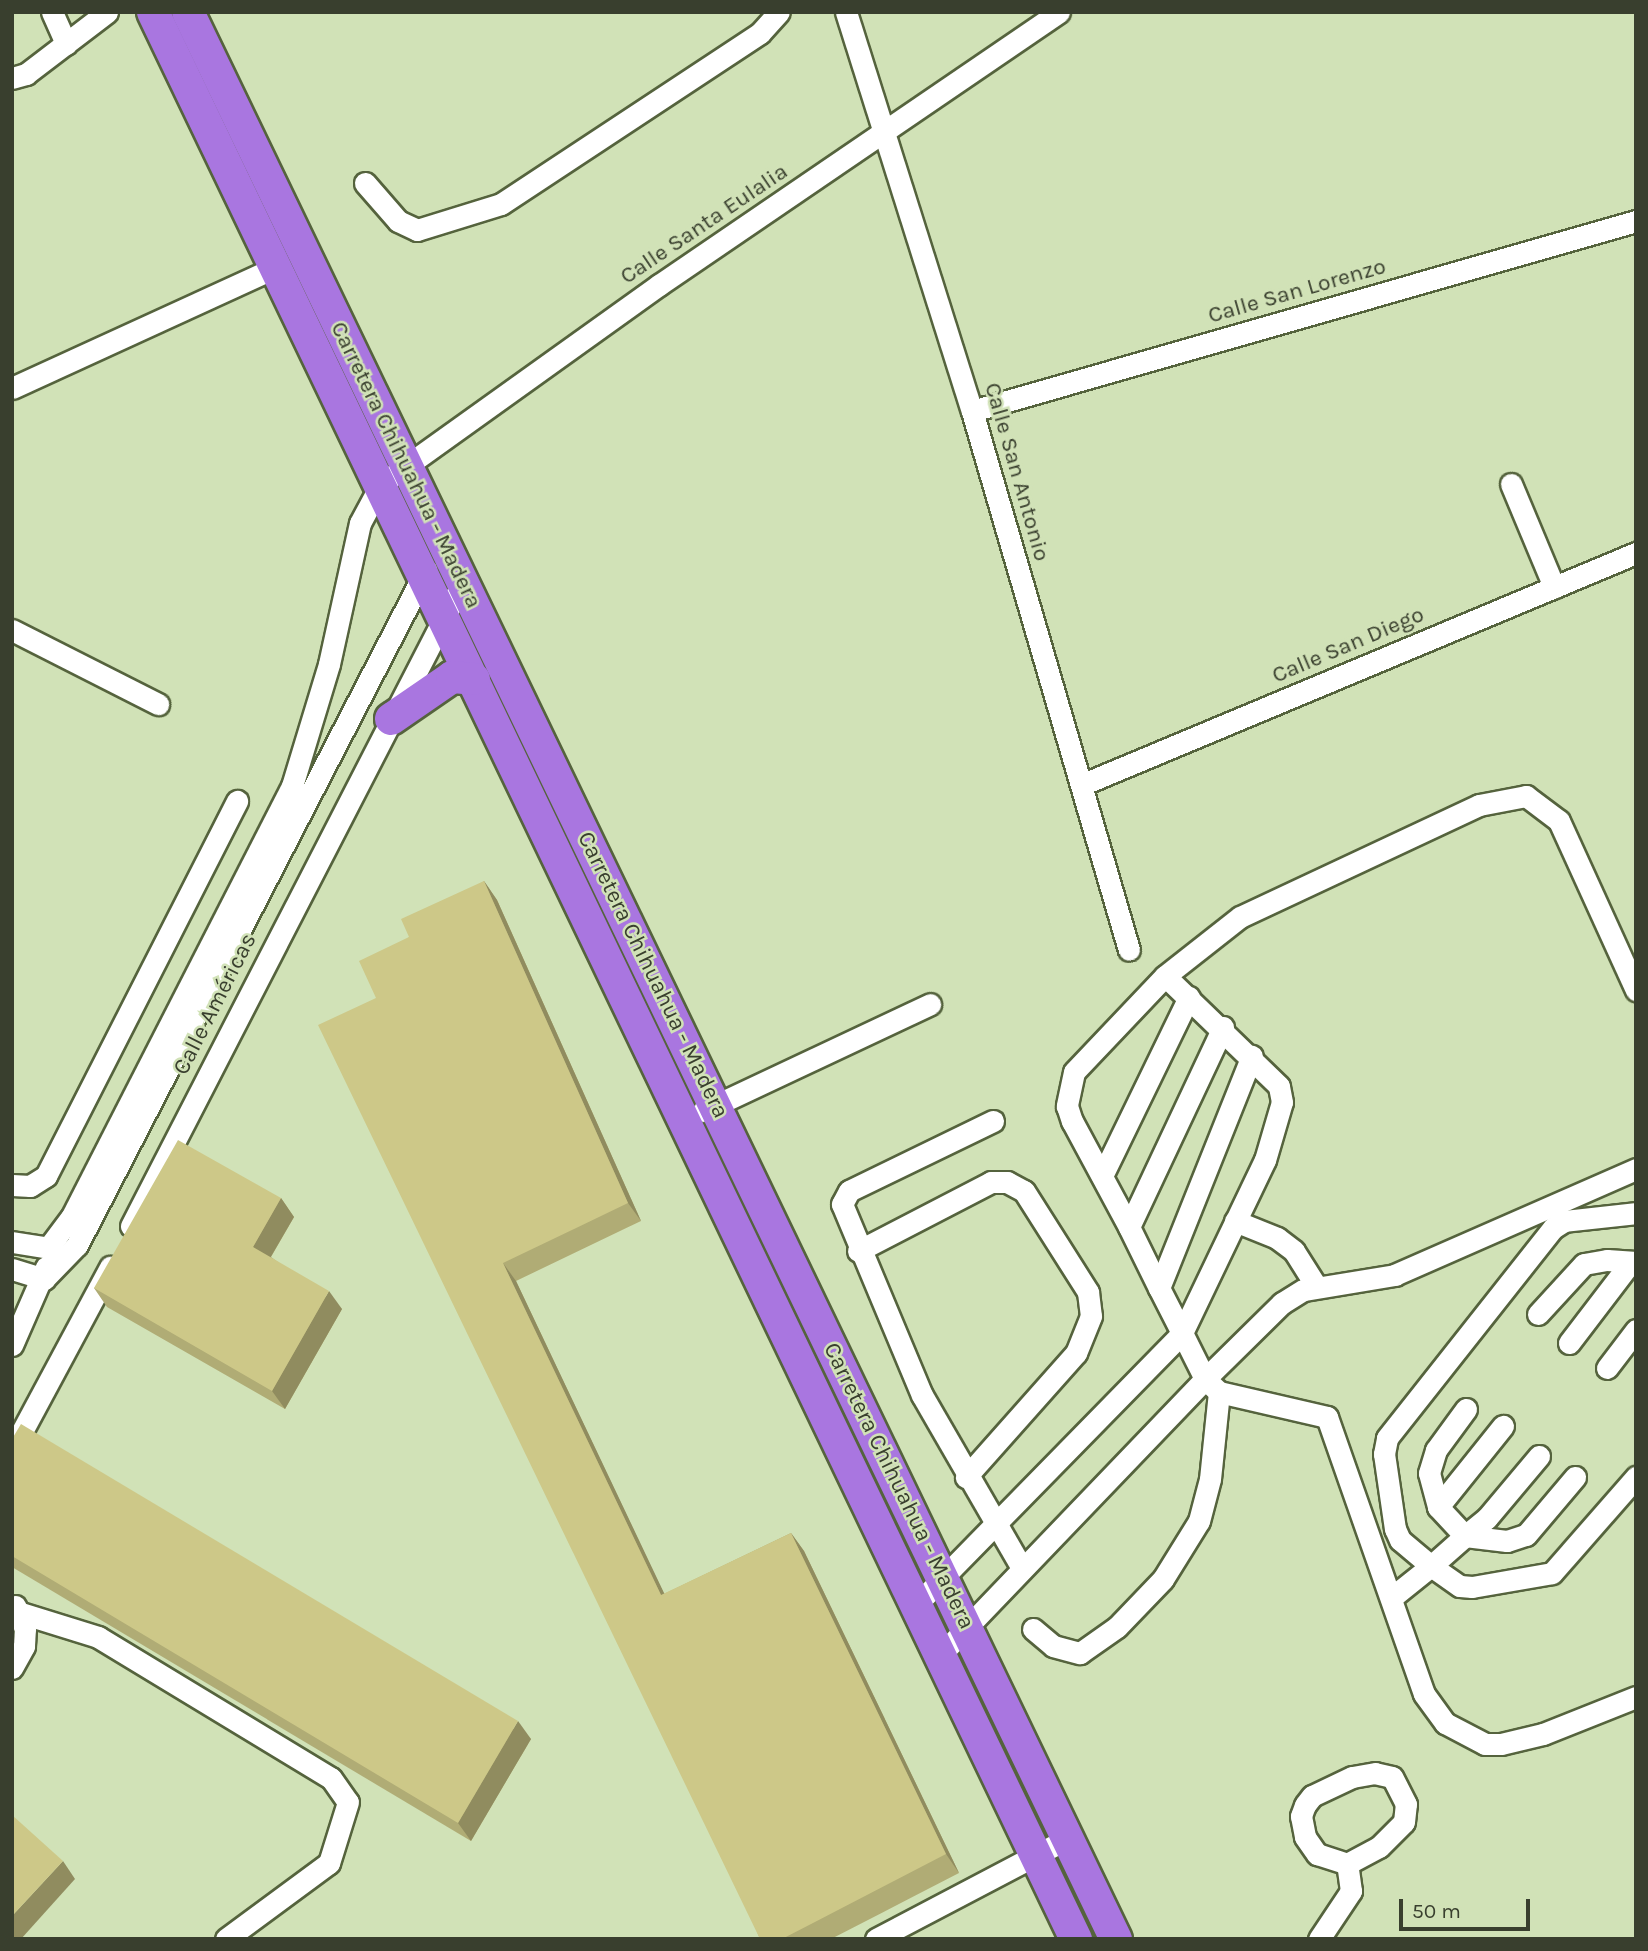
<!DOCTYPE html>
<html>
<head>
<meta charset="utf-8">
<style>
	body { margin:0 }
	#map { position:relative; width:1648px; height:1951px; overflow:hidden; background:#d1e2b7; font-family:Karla,sans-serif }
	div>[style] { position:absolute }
	.roads { filter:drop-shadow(2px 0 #55633d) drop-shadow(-2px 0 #55633d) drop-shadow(0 2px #55633d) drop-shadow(0 -2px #55633d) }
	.minor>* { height:21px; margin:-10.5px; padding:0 10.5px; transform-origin:10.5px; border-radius:10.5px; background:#fff }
	.highway>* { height:32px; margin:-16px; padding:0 16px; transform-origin:16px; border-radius:16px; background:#a976e0 }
	.wall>* { inset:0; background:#b0ac75 }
	.shaded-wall>* { inset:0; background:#908c5f }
	.building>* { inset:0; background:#cdc888 }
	span { translate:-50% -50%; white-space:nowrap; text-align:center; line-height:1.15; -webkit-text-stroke:5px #d1e2b7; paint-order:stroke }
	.street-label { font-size:23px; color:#393f2e }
	.frame { position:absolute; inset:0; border:14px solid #393f2e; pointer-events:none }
	.scale { position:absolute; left:1399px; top:1899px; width:131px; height:32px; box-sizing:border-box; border:4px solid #393f2e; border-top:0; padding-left:9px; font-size:21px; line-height:24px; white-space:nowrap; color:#393f2e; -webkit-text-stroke:5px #d1e2b7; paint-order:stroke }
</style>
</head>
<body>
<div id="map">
	<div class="roads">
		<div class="minor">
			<div style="left:52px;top:12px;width:35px;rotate:66deg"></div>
			<div style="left:846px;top:12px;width:418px;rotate:72.5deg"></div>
			<div style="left:972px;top:411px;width:561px;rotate:73.76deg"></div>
			<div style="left:12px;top:78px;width:15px;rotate:-16deg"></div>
			<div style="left:26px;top:74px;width:102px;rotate:-37.4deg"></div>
			<div style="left:365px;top:183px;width:50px;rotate:49deg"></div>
			<div style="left:398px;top:221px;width:21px;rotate:25deg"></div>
			<div style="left:417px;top:230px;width:88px;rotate:-17.2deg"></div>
			<div style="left:501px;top:204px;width:310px;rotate:-33.4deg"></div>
			<div style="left:760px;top:33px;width:28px;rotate:-48deg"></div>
			<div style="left:12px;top:388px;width:288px;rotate:-24.6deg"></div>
			<div style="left:972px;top:411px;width:691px;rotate:-15.97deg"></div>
			<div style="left:1511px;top:484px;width:112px;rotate:67.3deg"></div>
			<div style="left:12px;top:630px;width:164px;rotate:26.9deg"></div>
			<div style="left:1081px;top:785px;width:602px;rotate:-22.69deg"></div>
			<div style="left:1165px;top:976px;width:95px;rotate:-38.2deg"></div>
			<div style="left:1240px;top:917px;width:264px;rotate:-25.1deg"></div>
			<div style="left:1479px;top:805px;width:48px;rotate:-10.8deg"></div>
			<div style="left:1526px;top:796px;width:41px;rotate:37.1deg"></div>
			<div style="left:1559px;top:821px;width:186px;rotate:65.5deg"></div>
			<div style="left:703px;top:1111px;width:251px;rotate:-25.2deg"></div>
			<div style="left:993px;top:1121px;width:160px;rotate:154.1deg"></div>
			<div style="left:849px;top:1191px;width:15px;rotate:118deg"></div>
			<div style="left:842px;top:1204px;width:207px;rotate:67.3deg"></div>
			<div style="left:922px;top:1395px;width:200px;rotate:60deg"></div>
			<div style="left:1636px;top:1169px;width:263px;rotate:156.3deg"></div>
			<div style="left:1395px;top:1275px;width:93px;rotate:170.7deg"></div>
			<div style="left:1303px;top:1290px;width:25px;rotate:148deg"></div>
			<div style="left:1282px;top:1303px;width:108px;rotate:135.4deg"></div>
			<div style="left:1205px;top:1379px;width:19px;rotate:43deg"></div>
			<div style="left:1219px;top:1392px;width:111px;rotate:13deg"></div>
			<div style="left:1327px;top:1417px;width:293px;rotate:70.7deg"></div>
			<div style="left:1424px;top:1694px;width:36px;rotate:54deg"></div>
			<div style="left:1445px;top:1723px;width:45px;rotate:27.7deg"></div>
			<div style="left:1485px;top:1744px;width:16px"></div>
			<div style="left:1501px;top:1744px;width:43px;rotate:-13.4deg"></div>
			<div style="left:1543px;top:1734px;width:100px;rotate:-21.7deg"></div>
			<div style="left:1102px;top:1176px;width:199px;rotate:-64.1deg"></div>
			<div style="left:12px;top:1185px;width:18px;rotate:3deg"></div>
			<div style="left:30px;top:1186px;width:19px;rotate:-32deg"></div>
			<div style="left:46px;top:1176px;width:421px;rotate:-63deg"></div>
			<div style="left:1235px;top:1221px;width:45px;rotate:22deg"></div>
			<div style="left:1277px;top:1238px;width:21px;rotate:37deg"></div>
			<div style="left:1294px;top:1251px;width:41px;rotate:57.8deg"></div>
			<div style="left:131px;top:1226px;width:725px;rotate:-62.76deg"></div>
			<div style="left:1129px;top:1227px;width:221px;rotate:-64.8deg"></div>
			<div style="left:12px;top:1242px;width:36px;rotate:9deg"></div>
			<div style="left:48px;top:1248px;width:38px;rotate:-53deg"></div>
			<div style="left:71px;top:1218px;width:485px;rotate:-62.9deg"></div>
			<div style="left:292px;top:786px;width:127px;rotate:-73.1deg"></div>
			<div style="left:329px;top:664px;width:144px;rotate:-77.6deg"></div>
			<div style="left:360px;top:523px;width:44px;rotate:-61.7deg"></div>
			<div style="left:381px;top:484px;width:342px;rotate:-35.6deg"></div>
			<div style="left:659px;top:285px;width:484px;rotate:-34.3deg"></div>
			<div style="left:858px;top:1251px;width:150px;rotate:-27.4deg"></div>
			<div style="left:991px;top:1182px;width:16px"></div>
			<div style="left:1007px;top:1182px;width:19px;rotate:28deg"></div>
			<div style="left:1024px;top:1191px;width:120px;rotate:57.6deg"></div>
			<div style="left:1088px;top:1292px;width:24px;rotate:83deg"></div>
			<div style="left:1091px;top:1316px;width:40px;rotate:112deg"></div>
			<div style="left:1076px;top:1353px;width:166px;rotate:131.6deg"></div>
			<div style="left:12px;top:1269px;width:34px;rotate:17deg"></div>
			<div style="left:44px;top:1279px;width:47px;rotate:-45.9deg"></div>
			<div style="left:77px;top:1245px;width:760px;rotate:-62.66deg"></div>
			<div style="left:1159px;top:1288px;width:250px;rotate:-68.2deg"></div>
			<div style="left:1538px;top:1314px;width:68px;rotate:-47.4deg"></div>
			<div style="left:1584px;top:1264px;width:23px;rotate:-10deg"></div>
			<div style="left:1607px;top:1260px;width:29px;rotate:4deg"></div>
			<div style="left:1569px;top:1343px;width:102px;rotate:-52.6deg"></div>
			<div style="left:12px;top:1345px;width:85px;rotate:-66.4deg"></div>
			<div style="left:1607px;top:1368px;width:48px;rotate:-52.7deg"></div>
			<div style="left:1466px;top:1409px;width:51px;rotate:126.2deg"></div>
			<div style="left:1436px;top:1450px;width:24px;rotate:107deg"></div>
			<div style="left:1429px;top:1473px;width:35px;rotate:75deg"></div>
			<div style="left:1438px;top:1507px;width:40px;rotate:47deg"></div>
			<div style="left:1465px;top:1536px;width:45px;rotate:138.6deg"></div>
			<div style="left:1431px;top:1566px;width:40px;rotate:-140deg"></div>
			<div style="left:1400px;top:1540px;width:12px;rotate:-114deg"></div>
			<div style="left:1395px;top:1529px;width:76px;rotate:-98.3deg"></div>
			<div style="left:1384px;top:1454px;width:16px;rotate:-79deg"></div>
			<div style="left:1387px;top:1438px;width:268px;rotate:-51.7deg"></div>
			<div style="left:1553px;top:1228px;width:13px;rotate:-32deg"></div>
			<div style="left:1564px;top:1221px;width:72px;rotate:-6.3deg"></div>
			<div style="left:12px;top:1450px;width:208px;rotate:-61.8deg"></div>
			<div style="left:1539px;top:1456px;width:81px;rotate:130deg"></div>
			<div style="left:1487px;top:1518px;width:28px;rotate:141deg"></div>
			<div style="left:1465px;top:1536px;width:42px;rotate:6.8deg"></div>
			<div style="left:1507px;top:1541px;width:20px;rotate:-18deg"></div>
			<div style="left:1526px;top:1535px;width:76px;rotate:-49.8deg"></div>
			<div style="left:1438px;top:1507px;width:104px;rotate:-51.3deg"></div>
			<div style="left:1391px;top:1598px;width:51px;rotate:-38.7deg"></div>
			<div style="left:1431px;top:1566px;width:35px;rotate:35deg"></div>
			<div style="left:1460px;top:1586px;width:12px;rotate:5deg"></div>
			<div style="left:1472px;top:1587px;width:81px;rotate:-9.9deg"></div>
			<div style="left:1552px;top:1573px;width:128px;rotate:-48.8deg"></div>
			<div style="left:918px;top:1603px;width:378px;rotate:-45.6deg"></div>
			<div style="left:1182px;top:1333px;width:192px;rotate:-64.4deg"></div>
			<div style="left:1265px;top:1160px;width:60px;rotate:-73.7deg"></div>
			<div style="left:1282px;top:1102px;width:16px;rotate:-101deg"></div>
			<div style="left:1279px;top:1086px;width:158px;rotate:-136deg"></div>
			<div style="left:1165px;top:976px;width:132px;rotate:133.5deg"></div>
			<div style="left:1074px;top:1072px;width:35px;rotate:102deg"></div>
			<div style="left:1067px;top:1106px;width:16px;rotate:72deg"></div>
			<div style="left:1072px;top:1121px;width:120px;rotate:61.7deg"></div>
			<div style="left:1129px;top:1227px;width:68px;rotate:63.8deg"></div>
			<div style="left:1159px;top:1288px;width:51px;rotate:62.9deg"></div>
			<div style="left:1182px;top:1333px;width:51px;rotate:63.4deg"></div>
			<div style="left:1205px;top:1379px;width:381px;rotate:133.8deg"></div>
			<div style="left:21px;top:1613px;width:81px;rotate:17.3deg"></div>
			<div style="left:98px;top:1637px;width:272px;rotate:31.2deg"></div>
			<div style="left:331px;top:1778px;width:29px;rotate:55deg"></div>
			<div style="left:348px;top:1802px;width:64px;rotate:107.3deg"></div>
			<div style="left:329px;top:1863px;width:128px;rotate:143.6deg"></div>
			<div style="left:1033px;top:1629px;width:26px;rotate:40deg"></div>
			<div style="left:1053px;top:1646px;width:28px;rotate:15deg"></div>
			<div style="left:1080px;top:1653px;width:45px;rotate:-35.1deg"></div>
			<div style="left:1117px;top:1627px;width:66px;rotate:-46.2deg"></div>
			<div style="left:1163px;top:1579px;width:68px;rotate:-58.2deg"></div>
			<div style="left:1199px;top:1521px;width:43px;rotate:-75.3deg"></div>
			<div style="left:1210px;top:1479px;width:87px;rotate:-84.1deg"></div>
			<div style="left:12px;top:1668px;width:25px;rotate:-61deg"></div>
			<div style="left:24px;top:1646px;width:17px;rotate:-87deg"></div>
			<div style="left:25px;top:1629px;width:25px;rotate:-113deg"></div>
			<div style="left:876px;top:1939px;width:217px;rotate:-27.7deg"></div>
			<div style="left:1319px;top:1939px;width:58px;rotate:-56.3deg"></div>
			<div style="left:1351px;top:1891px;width:27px;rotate:-98deg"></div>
			<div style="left:1347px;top:1864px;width:36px;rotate:-28deg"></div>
			<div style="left:1379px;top:1847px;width:35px;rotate:-45deg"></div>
			<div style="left:1404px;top:1822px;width:18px;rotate:-84deg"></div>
			<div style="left:1406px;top:1804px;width:30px;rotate:-117deg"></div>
			<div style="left:1392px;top:1777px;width:17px;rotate:-167deg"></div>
			<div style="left:1375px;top:1773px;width:23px;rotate:170deg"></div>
			<div style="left:1352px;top:1777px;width:44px;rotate:154.6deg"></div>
			<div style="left:1312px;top:1796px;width:11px;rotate:128deg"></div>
			<div style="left:1305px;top:1805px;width:12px;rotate:110deg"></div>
			<div style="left:1301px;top:1816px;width:21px;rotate:79deg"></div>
			<div style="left:1305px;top:1837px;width:21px;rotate:55deg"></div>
			<div style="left:1317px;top:1854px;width:32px;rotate:18deg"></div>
		</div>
		<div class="highway">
			<div style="left:153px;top:12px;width:2137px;rotate:64.41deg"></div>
			<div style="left:188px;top:12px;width:2139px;rotate:64.29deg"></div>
			<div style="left:391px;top:719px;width:74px;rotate:-34.5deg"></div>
			<div style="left:452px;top:677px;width:22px;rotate:5deg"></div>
		</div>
	</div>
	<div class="wall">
		<div style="clip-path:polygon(484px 881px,497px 900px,641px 1221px,516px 1281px,664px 1594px,791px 1533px,804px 1551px,959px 1873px,831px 1939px,760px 1939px,376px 998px,409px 937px)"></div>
		<div style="clip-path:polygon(281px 1198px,294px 1217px,271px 1257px,342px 1309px,285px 1409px,107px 1307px,94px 1288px)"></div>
		<div style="clip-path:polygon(12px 1439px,531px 1739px,471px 1841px,12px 1567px)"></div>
	</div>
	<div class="shaded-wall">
		<div style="clip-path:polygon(484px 881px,497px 900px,641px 1221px,628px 1203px)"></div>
		<div style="clip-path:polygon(281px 1198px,294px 1217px,266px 1265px,253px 1247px)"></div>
		<div style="clip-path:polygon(503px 1263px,516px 1281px,674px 1614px,661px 1595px)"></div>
		<div style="clip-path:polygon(329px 1291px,342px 1309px,285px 1409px,272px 1391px)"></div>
		<div style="clip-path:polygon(791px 1533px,804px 1551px,959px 1873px,946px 1854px)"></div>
		<div style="clip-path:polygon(518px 1721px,531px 1739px,471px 1841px,458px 1823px)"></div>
		<div style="clip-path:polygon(63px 1861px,75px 1879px,21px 1939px,12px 1939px,12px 1916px)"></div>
	</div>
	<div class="building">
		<div style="clip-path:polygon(484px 881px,628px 1203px,503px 1263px,661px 1595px,791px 1533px,946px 1854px,782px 1939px,760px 1939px,318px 1025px,376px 998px,359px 961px,409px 937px,401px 919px)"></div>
		<div style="clip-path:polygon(178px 1140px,281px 1198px,253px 1247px,329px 1291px,272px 1391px,94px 1288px)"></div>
		<div style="clip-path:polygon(21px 1424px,518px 1721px,458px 1823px,12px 1556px,12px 1439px)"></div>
		<div style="clip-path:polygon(12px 1815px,63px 1861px,12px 1916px)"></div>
	</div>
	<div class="street-label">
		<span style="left:704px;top:224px;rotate:-34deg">Calle Santa Eulalia</span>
		<span style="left:1297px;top:291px;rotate:-16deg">Calle San Lorenzo</span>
		<span style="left:406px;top:465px;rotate:64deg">Carretera Chihuahua - Madera</span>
		<span style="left:1017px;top:472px;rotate:74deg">Calle San Antonio</span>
		<span style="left:1348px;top:645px;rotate:-23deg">Calle San Diego</span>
		<span style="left:653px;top:975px;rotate:64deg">Carretera Chihuahua - Madera</span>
		<span style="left:215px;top:1004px;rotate:-63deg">Calle Américas</span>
		<span style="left:899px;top:1486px;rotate:64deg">Carretera Chihuahua - Madera</span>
	</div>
	<div class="frame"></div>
	<div class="scale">50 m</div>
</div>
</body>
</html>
